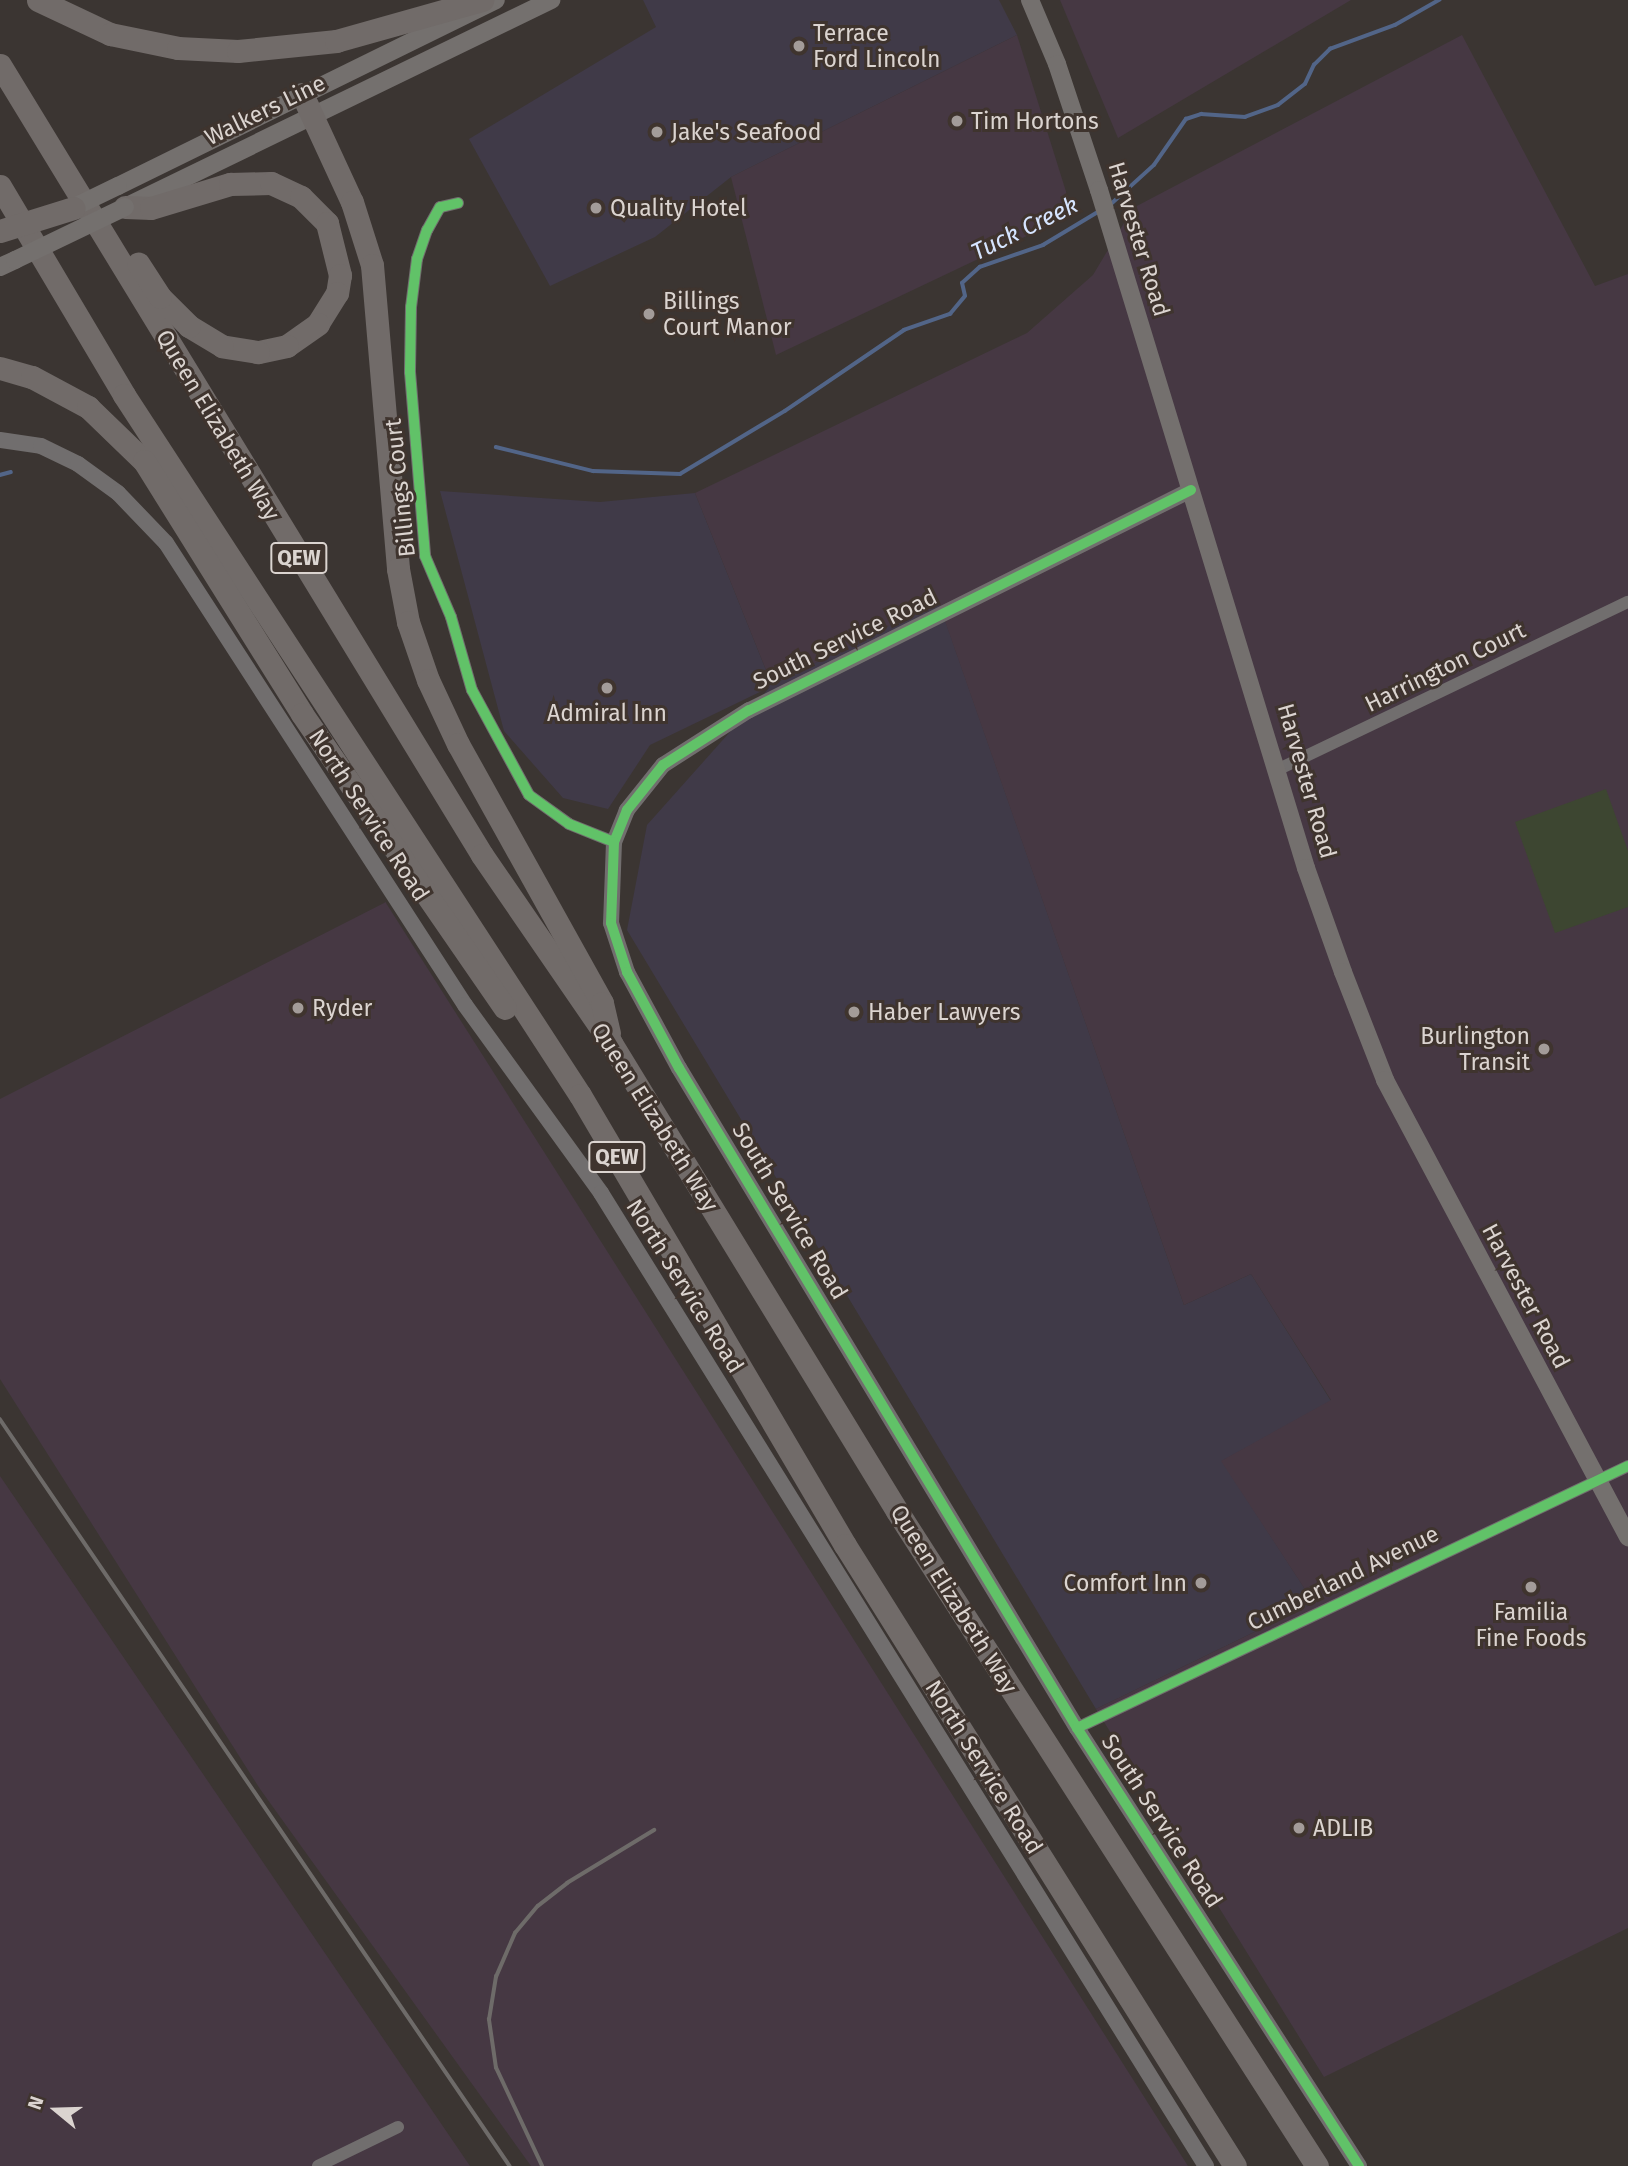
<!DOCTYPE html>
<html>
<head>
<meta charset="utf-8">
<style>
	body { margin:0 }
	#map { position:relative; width:1628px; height:2166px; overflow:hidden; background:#3b3532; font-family:"Fira Sans",sans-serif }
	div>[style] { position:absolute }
	.commercial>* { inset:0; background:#403a48 }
	.industrial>* { inset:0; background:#463843 }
	.green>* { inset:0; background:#3d4631 }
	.stream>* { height:3.5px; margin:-1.75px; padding:0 1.75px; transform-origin:1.75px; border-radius:1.75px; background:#526588 }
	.minor>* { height:12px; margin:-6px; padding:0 6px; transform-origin:6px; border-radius:6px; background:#716e6e }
	.tertiary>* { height:16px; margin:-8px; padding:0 8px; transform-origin:8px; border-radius:8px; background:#716e6e }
	.secondary>* { height:18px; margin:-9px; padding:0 9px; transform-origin:9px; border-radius:9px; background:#74706e }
	.motorway>* { height:23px; margin:-11.5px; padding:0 11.5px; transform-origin:11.5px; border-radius:11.5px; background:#716b69 }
	.rail>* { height:3.5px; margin:-1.75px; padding:0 1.75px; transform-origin:1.75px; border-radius:1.75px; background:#6e6b69 }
	.secondary-bridge>* { height:18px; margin:-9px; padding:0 9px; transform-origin:9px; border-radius:9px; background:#74706e }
	.motorway-bridge>* { height:23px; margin:-11.5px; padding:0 11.5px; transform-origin:11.5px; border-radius:11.5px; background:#716b69 }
	.cycleway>* { height:10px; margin:-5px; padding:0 5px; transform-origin:5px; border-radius:5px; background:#61c268 }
	.dots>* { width:19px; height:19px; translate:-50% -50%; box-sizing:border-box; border:4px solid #3f342e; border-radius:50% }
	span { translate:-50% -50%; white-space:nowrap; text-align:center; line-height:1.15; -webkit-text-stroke:6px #3f342e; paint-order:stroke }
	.shield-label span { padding:2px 5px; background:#3f342e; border:2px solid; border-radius:5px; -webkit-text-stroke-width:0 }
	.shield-label { font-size:21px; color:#dbd4d0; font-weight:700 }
	.poi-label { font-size:23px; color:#dbd4d0 }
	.left { translate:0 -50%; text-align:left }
	.right { translate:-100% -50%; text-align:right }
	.street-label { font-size:23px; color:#dbd4d0 }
	.water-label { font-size:24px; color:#d6e5ff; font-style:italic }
	.north { position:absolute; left:21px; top:2075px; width:70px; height:70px; -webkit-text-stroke:5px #3f342e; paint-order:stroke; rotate:289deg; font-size:19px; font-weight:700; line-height:28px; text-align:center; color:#dbd4d0 }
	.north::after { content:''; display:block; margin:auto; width:24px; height:32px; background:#dbd4d0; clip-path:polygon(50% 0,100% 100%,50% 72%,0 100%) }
</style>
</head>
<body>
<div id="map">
	<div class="commercial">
		<div style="clip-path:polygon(643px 0,999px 0,1017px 35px,731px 177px,655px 237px,550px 286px,469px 139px,656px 27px)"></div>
		<div style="clip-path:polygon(440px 491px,600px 502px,695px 493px,772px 685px,938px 600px,1184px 1305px,1251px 1274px,1331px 1401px,1222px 1461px,1314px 1603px,1096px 1709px,627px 930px,647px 825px,770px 687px,650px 745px,608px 809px,563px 798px,504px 731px)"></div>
	</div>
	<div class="industrial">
		<div style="clip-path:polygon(1060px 0,1351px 0,1118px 138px)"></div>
		<div style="clip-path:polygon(1017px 35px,1073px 214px,776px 355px,731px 177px)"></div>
		<div style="clip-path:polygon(1462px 35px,1595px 286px,1628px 274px,1628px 1928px,1324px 2077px,1096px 1709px,1314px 1603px,1221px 1461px,1331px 1400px,1251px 1274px,1184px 1305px,938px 601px,772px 685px,695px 493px,1027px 333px,1093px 275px,1133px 208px)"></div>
		<div style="clip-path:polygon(386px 902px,386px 903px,1188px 2166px,531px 2166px,260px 1789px,0 1379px,0 1099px)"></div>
		<div style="clip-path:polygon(0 1476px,470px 2166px,0 2166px)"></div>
	</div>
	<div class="green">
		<div style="clip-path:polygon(1606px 789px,1628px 851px,1628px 907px,1555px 933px,1515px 822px)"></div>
	</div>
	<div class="stream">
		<div style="left:1111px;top:204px;width:58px;rotate:-42.2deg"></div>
		<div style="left:1154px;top:165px;width:56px;rotate:-55.2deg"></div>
		<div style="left:1186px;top:119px;width:16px;rotate:-18deg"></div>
		<div style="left:1201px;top:114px;width:44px;rotate:3.9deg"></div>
		<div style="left:1245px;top:117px;width:35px;rotate:-20deg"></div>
		<div style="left:1278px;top:105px;width:34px;rotate:-38deg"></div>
		<div style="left:1305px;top:84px;width:21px;rotate:-65deg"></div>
		<div style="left:1314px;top:65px;width:23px;rotate:-45deg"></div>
		<div style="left:1330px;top:49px;width:69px;rotate:-20.3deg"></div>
		<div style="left:1395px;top:25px;width:51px;rotate:-29.6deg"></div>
		<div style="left:496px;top:447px;width:100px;rotate:13.9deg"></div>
		<div style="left:593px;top:471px;width:87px;rotate:2deg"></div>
		<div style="left:680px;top:474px;width:122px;rotate:-31deg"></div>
		<div style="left:785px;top:411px;width:144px;rotate:-34.2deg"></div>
		<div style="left:904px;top:330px;width:49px;rotate:-19.2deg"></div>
		<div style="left:950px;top:314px;width:23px;rotate:-50deg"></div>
		<div style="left:965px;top:296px;width:13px;rotate:-103deg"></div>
		<div style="left:962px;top:283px;width:24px;rotate:-42deg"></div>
		<div style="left:980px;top:267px;width:67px;rotate:-19.2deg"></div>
		<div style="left:1043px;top:245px;width:64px;rotate:-31deg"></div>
		<div style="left:0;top:475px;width:11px;rotate:-15deg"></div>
	</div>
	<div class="minor">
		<div style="left:458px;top:203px;width:18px;rotate:167deg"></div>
		<div style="left:440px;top:207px;width:26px;rotate:119deg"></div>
		<div style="left:427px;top:230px;width:31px;rotate:109deg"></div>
		<div style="left:417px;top:259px;width:48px;rotate:97.1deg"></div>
		<div style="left:411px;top:307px;width:65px;rotate:90.9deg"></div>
		<div style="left:410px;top:372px;width:185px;rotate:85.3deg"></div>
		<div style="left:425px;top:556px;width:66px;rotate:66.9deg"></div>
		<div style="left:451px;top:617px;width:76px;rotate:74deg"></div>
		<div style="left:472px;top:690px;width:119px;rotate:61.5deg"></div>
		<div style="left:529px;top:795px;width:49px;rotate:35.9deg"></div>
		<div style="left:569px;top:824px;width:48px;rotate:21.8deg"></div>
		<div style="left:1279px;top:769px;width:387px;rotate:-25.6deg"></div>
		<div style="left:1077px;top:1728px;width:610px;rotate:-25.43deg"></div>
		<div style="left:318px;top:2166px;width:89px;rotate:-26deg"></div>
	</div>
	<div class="tertiary">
		<div style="left:0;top:440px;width:41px;rotate:8.3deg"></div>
		<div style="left:41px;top:446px;width:41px;rotate:25.9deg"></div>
		<div style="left:78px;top:464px;width:49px;rotate:35.9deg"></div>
		<div style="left:118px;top:493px;width:69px;rotate:46.2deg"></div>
		<div style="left:166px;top:543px;width:550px;rotate:57.09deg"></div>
		<div style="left:465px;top:1005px;width:232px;rotate:54.1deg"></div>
		<div style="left:601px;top:1193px;width:1146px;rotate:58.13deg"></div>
		<div style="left:1191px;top:490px;width:494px;rotate:153.5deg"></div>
		<div style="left:749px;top:710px;width:102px;rotate:147.4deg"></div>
		<div style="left:663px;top:765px;width:58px;rotate:128.7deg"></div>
		<div style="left:627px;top:810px;width:35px;rotate:112deg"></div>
		<div style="left:614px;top:842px;width:81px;rotate:92.1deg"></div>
		<div style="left:611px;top:923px;width:52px;rotate:71.9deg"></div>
		<div style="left:627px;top:972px;width:109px;rotate:61.6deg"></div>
		<div style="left:679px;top:1068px;width:771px;rotate:58.91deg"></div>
		<div style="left:1077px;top:1728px;width:521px;rotate:57.23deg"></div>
	</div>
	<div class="secondary">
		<div style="left:1030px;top:0;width:69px;rotate:67.1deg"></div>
		<div style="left:1057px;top:64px;width:133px;rotate:71.6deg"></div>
		<div style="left:1099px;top:190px;width:709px;rotate:73.02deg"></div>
		<div style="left:1306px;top:868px;width:110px;rotate:70.4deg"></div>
		<div style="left:1343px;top:972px;width:116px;rotate:68.7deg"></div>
		<div style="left:1385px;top:1080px;width:518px;rotate:62deg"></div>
		<div style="left:118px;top:186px;width:421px;rotate:-26.2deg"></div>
		<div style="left:125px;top:207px;width:474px;rotate:-25.9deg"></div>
		<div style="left:0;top:267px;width:17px;rotate:-25deg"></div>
	</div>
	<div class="motorway">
		<div style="left:38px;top:0;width:80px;rotate:25.3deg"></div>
		<div style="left:110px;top:34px;width:69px;rotate:11.6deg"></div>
		<div style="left:178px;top:48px;width:60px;rotate:2.9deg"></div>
		<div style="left:238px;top:51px;width:99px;rotate:-5.8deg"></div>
		<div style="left:336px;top:41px;width:152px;rotate:-15.7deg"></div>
		<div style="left:0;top:65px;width:925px;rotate:58.61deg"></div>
		<div style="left:482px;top:855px;width:228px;rotate:55.5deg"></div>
		<div style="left:611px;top:1043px;width:548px;rotate:58.57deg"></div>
		<div style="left:897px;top:1511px;width:778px;rotate:57.33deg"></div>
		<div style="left:302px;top:94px;width:119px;rotate:65.2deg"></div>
		<div style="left:352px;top:202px;width:66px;rotate:72.4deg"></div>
		<div style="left:372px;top:265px;width:305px;rotate:85.1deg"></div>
		<div style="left:398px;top:569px;width:54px;rotate:79.3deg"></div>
		<div style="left:408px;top:622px;width:61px;rotate:71deg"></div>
		<div style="left:428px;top:680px;width:71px;rotate:64.9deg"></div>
		<div style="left:458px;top:744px;width:296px;rotate:60.9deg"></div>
		<div style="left:602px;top:1003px;width:31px;rotate:77deg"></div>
		<div style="left:0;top:186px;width:243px;rotate:59.3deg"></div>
		<div style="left:124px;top:395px;width:835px;rotate:56.92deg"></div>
		<div style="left:580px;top:1095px;width:522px;rotate:59.51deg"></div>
		<div style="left:845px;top:1545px;width:733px;rotate:57.87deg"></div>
		<div style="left:125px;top:207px;width:26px;rotate:2deg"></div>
		<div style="left:151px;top:208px;width:83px;rotate:-16.9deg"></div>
		<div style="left:230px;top:184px;width:41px;rotate:-1.4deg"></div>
		<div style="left:271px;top:183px;width:33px;rotate:25deg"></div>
		<div style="left:301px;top:197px;width:37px;rotate:45deg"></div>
		<div style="left:327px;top:223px;width:54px;rotate:76deg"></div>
		<div style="left:340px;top:275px;width:18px;rotate:99deg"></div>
		<div style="left:337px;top:293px;width:36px;rotate:122deg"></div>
		<div style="left:318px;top:324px;width:38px;rotate:145deg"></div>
		<div style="left:287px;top:346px;width:30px;rotate:168deg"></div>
		<div style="left:258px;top:352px;width:36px;rotate:-171deg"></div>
		<div style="left:222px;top:346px;width:39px;rotate:-149deg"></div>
		<div style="left:189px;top:326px;width:41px;rotate:-135deg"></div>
		<div style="left:160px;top:297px;width:40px;rotate:-122.9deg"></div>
		<div style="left:0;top:368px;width:33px;rotate:16deg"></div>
		<div style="left:32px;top:377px;width:64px;rotate:28.2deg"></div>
		<div style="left:88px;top:407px;width:78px;rotate:44deg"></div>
		<div style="left:144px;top:461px;width:298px;rotate:58deg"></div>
		<div style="left:302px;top:714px;width:357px;rotate:55.4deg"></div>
	</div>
	<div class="rail">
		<div style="left:0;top:1419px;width:904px;rotate:55.68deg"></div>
		<div style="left:542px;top:2166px;width:108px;rotate:-115.1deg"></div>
		<div style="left:496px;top:2068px;width:49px;rotate:-98.3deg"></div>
		<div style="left:489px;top:2020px;width:44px;rotate:-80.8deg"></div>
		<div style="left:496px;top:1977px;width:48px;rotate:-66.6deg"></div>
		<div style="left:515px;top:1933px;width:35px;rotate:-50deg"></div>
		<div style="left:538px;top:1906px;width:37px;rotate:-38deg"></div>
		<div style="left:567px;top:1883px;width:102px;rotate:-31.3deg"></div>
	</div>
	<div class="secondary-bridge">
		<div style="left:64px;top:212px;width:60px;rotate:-25.7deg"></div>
		<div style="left:15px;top:260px;width:122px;rotate:-25.7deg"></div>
	</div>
	<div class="motorway-bridge">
		<div style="left:0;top:231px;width:77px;rotate:-17.3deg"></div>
	</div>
	<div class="cycleway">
		<div style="left:458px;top:203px;width:18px;rotate:167deg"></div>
		<div style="left:440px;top:207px;width:26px;rotate:119deg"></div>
		<div style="left:427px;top:230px;width:31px;rotate:109deg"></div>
		<div style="left:417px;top:259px;width:48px;rotate:97.1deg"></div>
		<div style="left:411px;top:307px;width:65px;rotate:90.9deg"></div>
		<div style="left:410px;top:372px;width:185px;rotate:85.3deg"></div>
		<div style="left:425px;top:556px;width:66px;rotate:66.9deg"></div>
		<div style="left:451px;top:617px;width:76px;rotate:74deg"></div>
		<div style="left:472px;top:690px;width:119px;rotate:61.5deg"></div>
		<div style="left:529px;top:795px;width:49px;rotate:35.9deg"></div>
		<div style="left:569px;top:824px;width:48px;rotate:21.8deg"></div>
		<div style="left:1191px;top:490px;width:494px;rotate:153.5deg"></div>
		<div style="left:749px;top:710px;width:102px;rotate:147.4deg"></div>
		<div style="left:663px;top:765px;width:58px;rotate:128.7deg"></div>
		<div style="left:627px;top:810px;width:35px;rotate:112deg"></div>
		<div style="left:614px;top:842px;width:81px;rotate:92.1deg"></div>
		<div style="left:611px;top:923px;width:52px;rotate:71.9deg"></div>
		<div style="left:627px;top:972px;width:109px;rotate:61.6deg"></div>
		<div style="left:679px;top:1068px;width:771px;rotate:58.91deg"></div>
		<div style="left:1077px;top:1728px;width:521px;rotate:57.23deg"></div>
		<div style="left:1077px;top:1728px;width:610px;rotate:-25.43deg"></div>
	</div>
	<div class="dots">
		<div style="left:799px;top:46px;background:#a39c99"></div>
		<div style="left:957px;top:121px;background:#a39c99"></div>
		<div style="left:657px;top:132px;background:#a39c99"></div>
		<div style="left:596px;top:208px;background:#a39c99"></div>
		<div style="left:649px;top:314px;background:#a39c99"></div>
		<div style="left:607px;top:688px;background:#a39c99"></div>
		<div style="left:298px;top:1008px;background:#a39c99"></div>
		<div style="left:854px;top:1012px;background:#a39c99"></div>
		<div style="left:1544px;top:1049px;background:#a39c99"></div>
		<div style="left:1201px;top:1583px;background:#a39c99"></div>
		<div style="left:1531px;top:1587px;background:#a39c99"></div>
		<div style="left:1299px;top:1828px;background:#a39c99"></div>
	</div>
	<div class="shield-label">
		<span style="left:299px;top:558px">QEW</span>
		<span style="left:617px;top:1157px">QEW</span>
	</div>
	<div class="poi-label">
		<span class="left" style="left:813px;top:46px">Terrace<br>Ford Lincoln</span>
		<span class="left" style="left:971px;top:121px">Tim Hortons</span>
		<span class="left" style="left:671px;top:132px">Jake's Seafood</span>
		<span class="left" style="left:610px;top:208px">Quality Hotel</span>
		<span class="left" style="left:663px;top:314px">Billings<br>Court Manor</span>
		<span style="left:607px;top:713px">Admiral Inn</span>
		<span class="left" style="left:312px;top:1008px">Ryder</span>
		<span class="left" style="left:868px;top:1012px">Haber Lawyers</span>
		<span class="right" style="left:1530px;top:1049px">Burlington<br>Transit</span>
		<span class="right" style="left:1187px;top:1583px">Comfort Inn</span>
		<span style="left:1531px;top:1625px">Familia<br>Fine Foods</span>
		<span class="left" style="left:1313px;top:1828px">ADLIB</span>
	</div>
	<div class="street-label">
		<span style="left:265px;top:110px;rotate:-26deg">Walkers Line</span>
		<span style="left:1139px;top:239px;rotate:73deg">Harvester Road</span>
		<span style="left:218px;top:425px;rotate:59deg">Queen Elizabeth Way</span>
		<span style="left:400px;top:488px;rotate:-96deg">Billings Court</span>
		<span style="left:845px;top:639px;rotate:-26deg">South Service Road</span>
		<span style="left:1445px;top:667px;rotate:-26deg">Harrington Court</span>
		<span style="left:1307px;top:781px;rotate:74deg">Harvester Road</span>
		<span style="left:369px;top:815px;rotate:57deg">North Service Road</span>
		<span style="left:655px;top:1117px;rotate:58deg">Queen Elizabeth Way</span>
		<span style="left:790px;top:1211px;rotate:59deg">South Service Road</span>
		<span style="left:685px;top:1286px;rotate:58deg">North Service Road</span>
		<span style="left:1526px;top:1296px;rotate:62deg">Harvester Road</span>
		<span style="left:1343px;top:1578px;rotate:-26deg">Cumberland Avenue</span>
		<span style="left:954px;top:1599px;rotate:58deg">Queen Elizabeth Way</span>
		<span style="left:984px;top:1767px;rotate:58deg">North Service Road</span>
		<span style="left:1162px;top:1821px;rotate:57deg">South Service Road</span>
	</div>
	<div class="water-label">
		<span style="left:1025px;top:229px;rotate:-26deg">Tuck Creek</span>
	</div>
	<div class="north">N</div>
</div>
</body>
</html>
